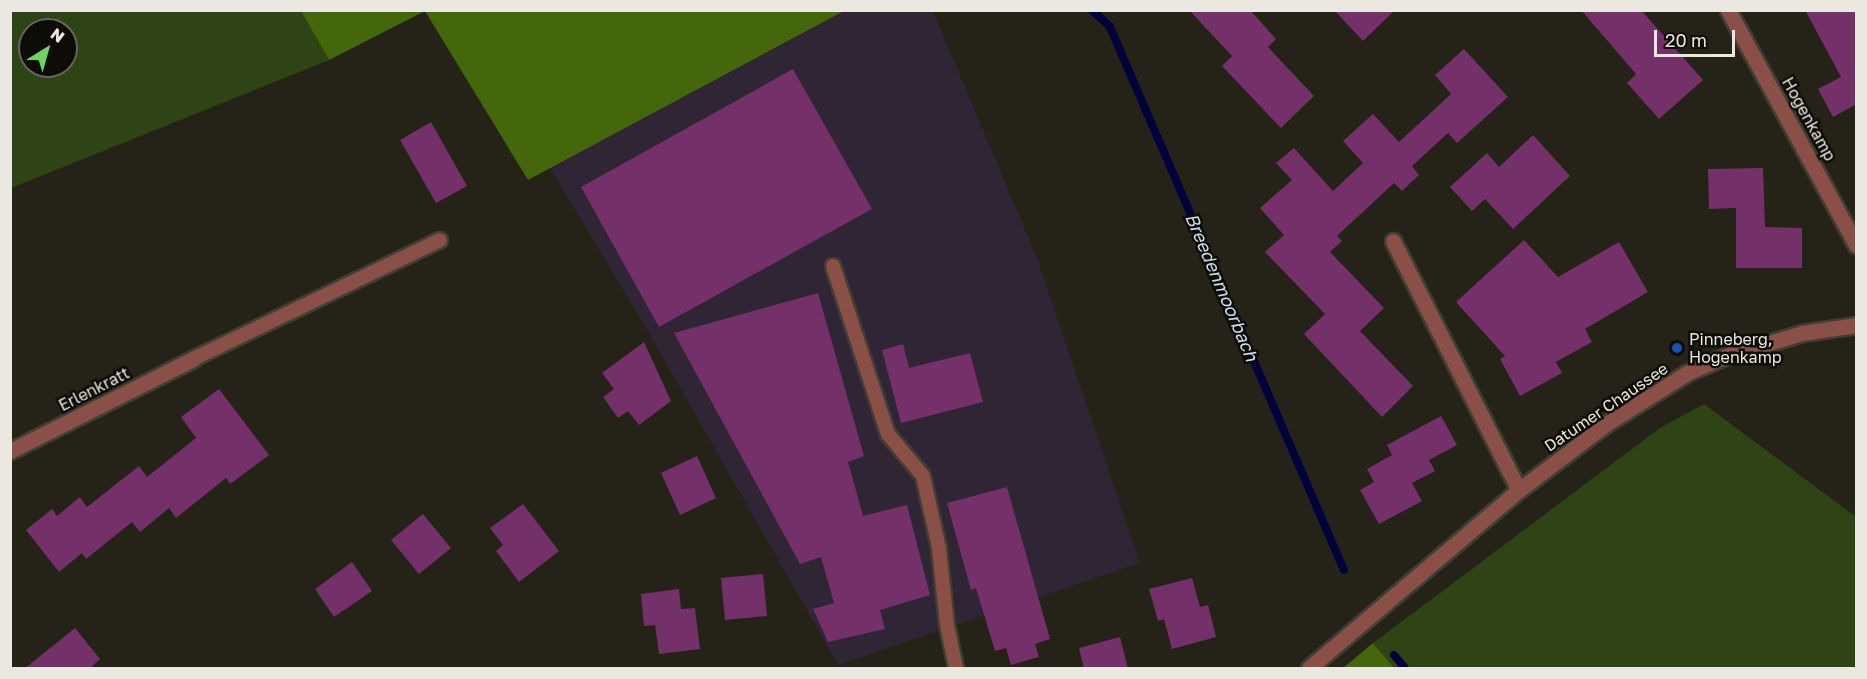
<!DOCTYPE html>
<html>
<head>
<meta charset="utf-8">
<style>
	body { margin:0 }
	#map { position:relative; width:1867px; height:679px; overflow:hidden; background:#252217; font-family:"Golos Text",sans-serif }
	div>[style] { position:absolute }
	.commercial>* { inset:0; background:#2f2534 }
	.green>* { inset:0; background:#2f4414 }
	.forest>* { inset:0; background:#43670a }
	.stream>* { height:8px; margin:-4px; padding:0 4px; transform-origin:4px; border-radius:4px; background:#00003d }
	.building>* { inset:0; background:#743069 }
	.roads { filter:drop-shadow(2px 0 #413e33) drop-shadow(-2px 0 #413e33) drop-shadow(0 2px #413e33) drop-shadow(0 -2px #413e33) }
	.service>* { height:14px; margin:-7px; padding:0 7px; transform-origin:7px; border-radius:7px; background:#8a4f46 }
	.minor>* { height:15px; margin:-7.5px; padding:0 7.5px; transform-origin:7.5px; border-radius:7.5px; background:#8a4f46 }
	.tertiary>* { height:15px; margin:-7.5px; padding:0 7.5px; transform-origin:7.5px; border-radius:7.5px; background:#8a4f46 }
	.dots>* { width:16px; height:16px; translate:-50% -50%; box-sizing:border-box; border:3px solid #0d0c07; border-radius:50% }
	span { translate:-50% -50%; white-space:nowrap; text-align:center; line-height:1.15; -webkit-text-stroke:5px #0d0c07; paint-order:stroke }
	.street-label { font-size:16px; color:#eae8e1 }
	.poi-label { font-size:16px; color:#eae8e1 }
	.left { translate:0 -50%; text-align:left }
	.water-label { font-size:18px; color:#cfddf0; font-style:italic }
	.frame { position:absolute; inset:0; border:12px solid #eae8e1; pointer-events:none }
	.north { position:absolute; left:18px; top:18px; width:60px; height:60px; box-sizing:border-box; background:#0d0c07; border:2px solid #65645e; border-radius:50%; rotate:37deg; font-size:16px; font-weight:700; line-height:24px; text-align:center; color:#eae8e1 }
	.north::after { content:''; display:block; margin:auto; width:21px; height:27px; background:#6ed360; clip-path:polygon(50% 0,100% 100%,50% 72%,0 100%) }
	.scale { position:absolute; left:1654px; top:30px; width:81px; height:27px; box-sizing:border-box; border:3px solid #eae8e1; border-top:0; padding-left:8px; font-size:18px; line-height:21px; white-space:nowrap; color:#eae8e1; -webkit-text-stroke:4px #0d0c07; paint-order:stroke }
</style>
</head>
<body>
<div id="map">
	<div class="commercial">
		<div style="clip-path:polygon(844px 11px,933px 11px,1037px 258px,1140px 563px,838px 665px,646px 328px,550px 168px)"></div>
	</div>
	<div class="green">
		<div style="clip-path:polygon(evenodd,11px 11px,301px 11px,329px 60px,11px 188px,11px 11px,30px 30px,66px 30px,66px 66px,30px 66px,30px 30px)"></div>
		<div style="clip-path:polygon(1704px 404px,1856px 517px,1856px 668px,1394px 668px,1373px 643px,1660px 428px)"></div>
	</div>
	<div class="forest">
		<div style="clip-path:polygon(301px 11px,425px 11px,329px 60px)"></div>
		<div style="clip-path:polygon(425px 11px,844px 11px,528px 180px)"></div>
		<div style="clip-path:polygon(1373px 643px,1394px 668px,1343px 668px)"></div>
	</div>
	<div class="stream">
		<div style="left:1092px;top:10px;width:25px;rotate:43deg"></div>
		<div style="left:1110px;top:27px;width:591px;rotate:66.69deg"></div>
		<div style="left:1394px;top:655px;width:17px;rotate:50deg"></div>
	</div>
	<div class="building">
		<div style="clip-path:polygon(1189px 10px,1250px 10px,1276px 39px,1268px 47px,1314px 96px,1281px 128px,1222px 66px,1232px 56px)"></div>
		<div style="clip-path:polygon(1334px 10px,1395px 10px,1363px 41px)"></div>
		<div style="clip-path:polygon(1581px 10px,1641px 10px,1703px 80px,1659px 119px,1627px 83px,1636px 74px)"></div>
		<div style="clip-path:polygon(1805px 10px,1857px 10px,1857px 106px,1855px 105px,1833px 117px,1818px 89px,1841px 77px)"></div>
		<div style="clip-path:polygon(1464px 49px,1508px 97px,1457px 143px,1448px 133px,1412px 166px,1419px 175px,1402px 191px,1394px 183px,1337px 236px,1342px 241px,1330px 252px,1384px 308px,1360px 331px,1413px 386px,1382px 417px,1304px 334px,1325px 314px,1265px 252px,1284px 235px,1260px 208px,1292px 180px,1276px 163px,1294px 148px,1333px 191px,1363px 163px,1343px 141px,1373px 114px,1399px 142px,1451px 94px,1435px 75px)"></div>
		<div style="clip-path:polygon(793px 69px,872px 209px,659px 327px,581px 187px)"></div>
		<div style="clip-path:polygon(431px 122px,467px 186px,436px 203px,400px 140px)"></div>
		<div style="clip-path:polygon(1533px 135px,1570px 176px,1513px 229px,1485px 199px,1472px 211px,1450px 187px,1487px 153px,1499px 167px)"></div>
		<div style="clip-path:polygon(1763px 168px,1765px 227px,1802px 228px,1802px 268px,1736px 268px,1736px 208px,1709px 209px,1708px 169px)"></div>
		<div style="clip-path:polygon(1524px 240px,1558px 277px,1619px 242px,1648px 292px,1585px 329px,1592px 342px,1556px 362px,1562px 373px,1520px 396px,1500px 359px,1505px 356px,1456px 302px)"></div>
		<div style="clip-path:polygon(818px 293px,864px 456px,848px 462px,863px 516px,907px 505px,930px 595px,880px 610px,885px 629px,828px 642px,813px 609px,834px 603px,821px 557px,800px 564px,674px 333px)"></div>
		<div style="clip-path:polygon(644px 342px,671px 401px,639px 425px,628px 411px,618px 418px,603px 397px,614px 389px,602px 373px)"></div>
		<div style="clip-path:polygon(903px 344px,909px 368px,970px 353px,983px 402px,901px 423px,882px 350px)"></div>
		<div style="clip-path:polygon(219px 389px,269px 455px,230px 484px,226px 478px,176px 518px,169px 508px,140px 532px,132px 522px,86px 559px,82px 553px,59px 572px,26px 530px,52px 509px,57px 516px,80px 497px,87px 507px,139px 466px,147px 477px,196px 438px,181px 417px)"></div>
		<div style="clip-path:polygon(1441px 416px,1457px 445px,1429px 460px,1435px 471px,1412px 483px,1422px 501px,1379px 524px,1360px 490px,1374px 482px,1367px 469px,1392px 455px,1387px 445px)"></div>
		<div style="clip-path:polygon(697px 456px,716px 498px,680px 515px,661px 473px)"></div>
		<div style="clip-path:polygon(1007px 487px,1050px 639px,1035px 644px,1039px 657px,1011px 665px,1006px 648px,995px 651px,976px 588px,971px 590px,947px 503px)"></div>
		<div style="clip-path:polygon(523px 504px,559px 551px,519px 582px,496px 551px,503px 545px,490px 528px)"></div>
		<div style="clip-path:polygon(423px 514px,451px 548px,419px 574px,391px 540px)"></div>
		<div style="clip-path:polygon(352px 562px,372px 591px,334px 617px,315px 589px)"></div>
		<div style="clip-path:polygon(763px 574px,767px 616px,725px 620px,721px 578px)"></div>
		<div style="clip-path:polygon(1192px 578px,1200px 607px,1208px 605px,1216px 637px,1172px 649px,1164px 619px,1158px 621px,1149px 589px)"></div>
		<div style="clip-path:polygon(679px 589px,681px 609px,695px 608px,700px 649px,659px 654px,655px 625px,644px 626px,641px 594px)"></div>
		<div style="clip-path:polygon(75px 628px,100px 659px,89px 669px,24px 669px)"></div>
		<div style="clip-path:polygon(1120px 637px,1128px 669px,1084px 669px,1079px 648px)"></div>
	</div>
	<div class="roads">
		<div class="service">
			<div style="left:833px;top:266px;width:177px;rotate:71.9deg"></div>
			<div style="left:888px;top:434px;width:55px;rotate:50.2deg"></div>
			<div style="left:923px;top:476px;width:74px;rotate:77.5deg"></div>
			<div style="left:939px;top:548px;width:77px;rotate:84.1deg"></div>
			<div style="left:947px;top:625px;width:44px;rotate:78.2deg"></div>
			<div style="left:193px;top:359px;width:274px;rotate:-25.7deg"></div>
		</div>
		<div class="minor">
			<div style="left:1728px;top:10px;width:268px;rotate:61.4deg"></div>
			<div style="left:1393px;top:241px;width:279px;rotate:63.2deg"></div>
			<div style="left:10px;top:451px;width:205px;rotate:-26.7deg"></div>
		</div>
		<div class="tertiary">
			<div style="left:1309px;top:668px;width:275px;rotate:-40.3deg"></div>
			<div style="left:1519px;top:490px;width:109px;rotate:-37.2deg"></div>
			<div style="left:1606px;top:424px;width:96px;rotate:-32.2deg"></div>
			<div style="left:1687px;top:373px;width:43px;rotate:-23.6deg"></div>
			<div style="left:1726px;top:356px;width:79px;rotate:-16.8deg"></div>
			<div style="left:1802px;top:333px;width:55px;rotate:-8.4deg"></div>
		</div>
	</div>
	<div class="dots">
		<div style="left:1677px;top:348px;background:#1a4fb4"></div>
	</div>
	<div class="street-label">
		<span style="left:1809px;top:119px;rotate:61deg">Hogenkamp</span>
		<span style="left:94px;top:389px;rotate:-27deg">Erlenkratt</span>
		<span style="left:1606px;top:407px;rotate:-34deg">Datumer Chaussee</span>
	</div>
	<div class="poi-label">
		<span class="left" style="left:1689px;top:348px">Pinneberg,<br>Hogenkamp</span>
	</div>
	<div class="water-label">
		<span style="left:1222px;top:287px;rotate:67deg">Breedenmoorbach</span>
	</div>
	<div class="frame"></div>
	<div class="north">N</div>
	<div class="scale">20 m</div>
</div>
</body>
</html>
